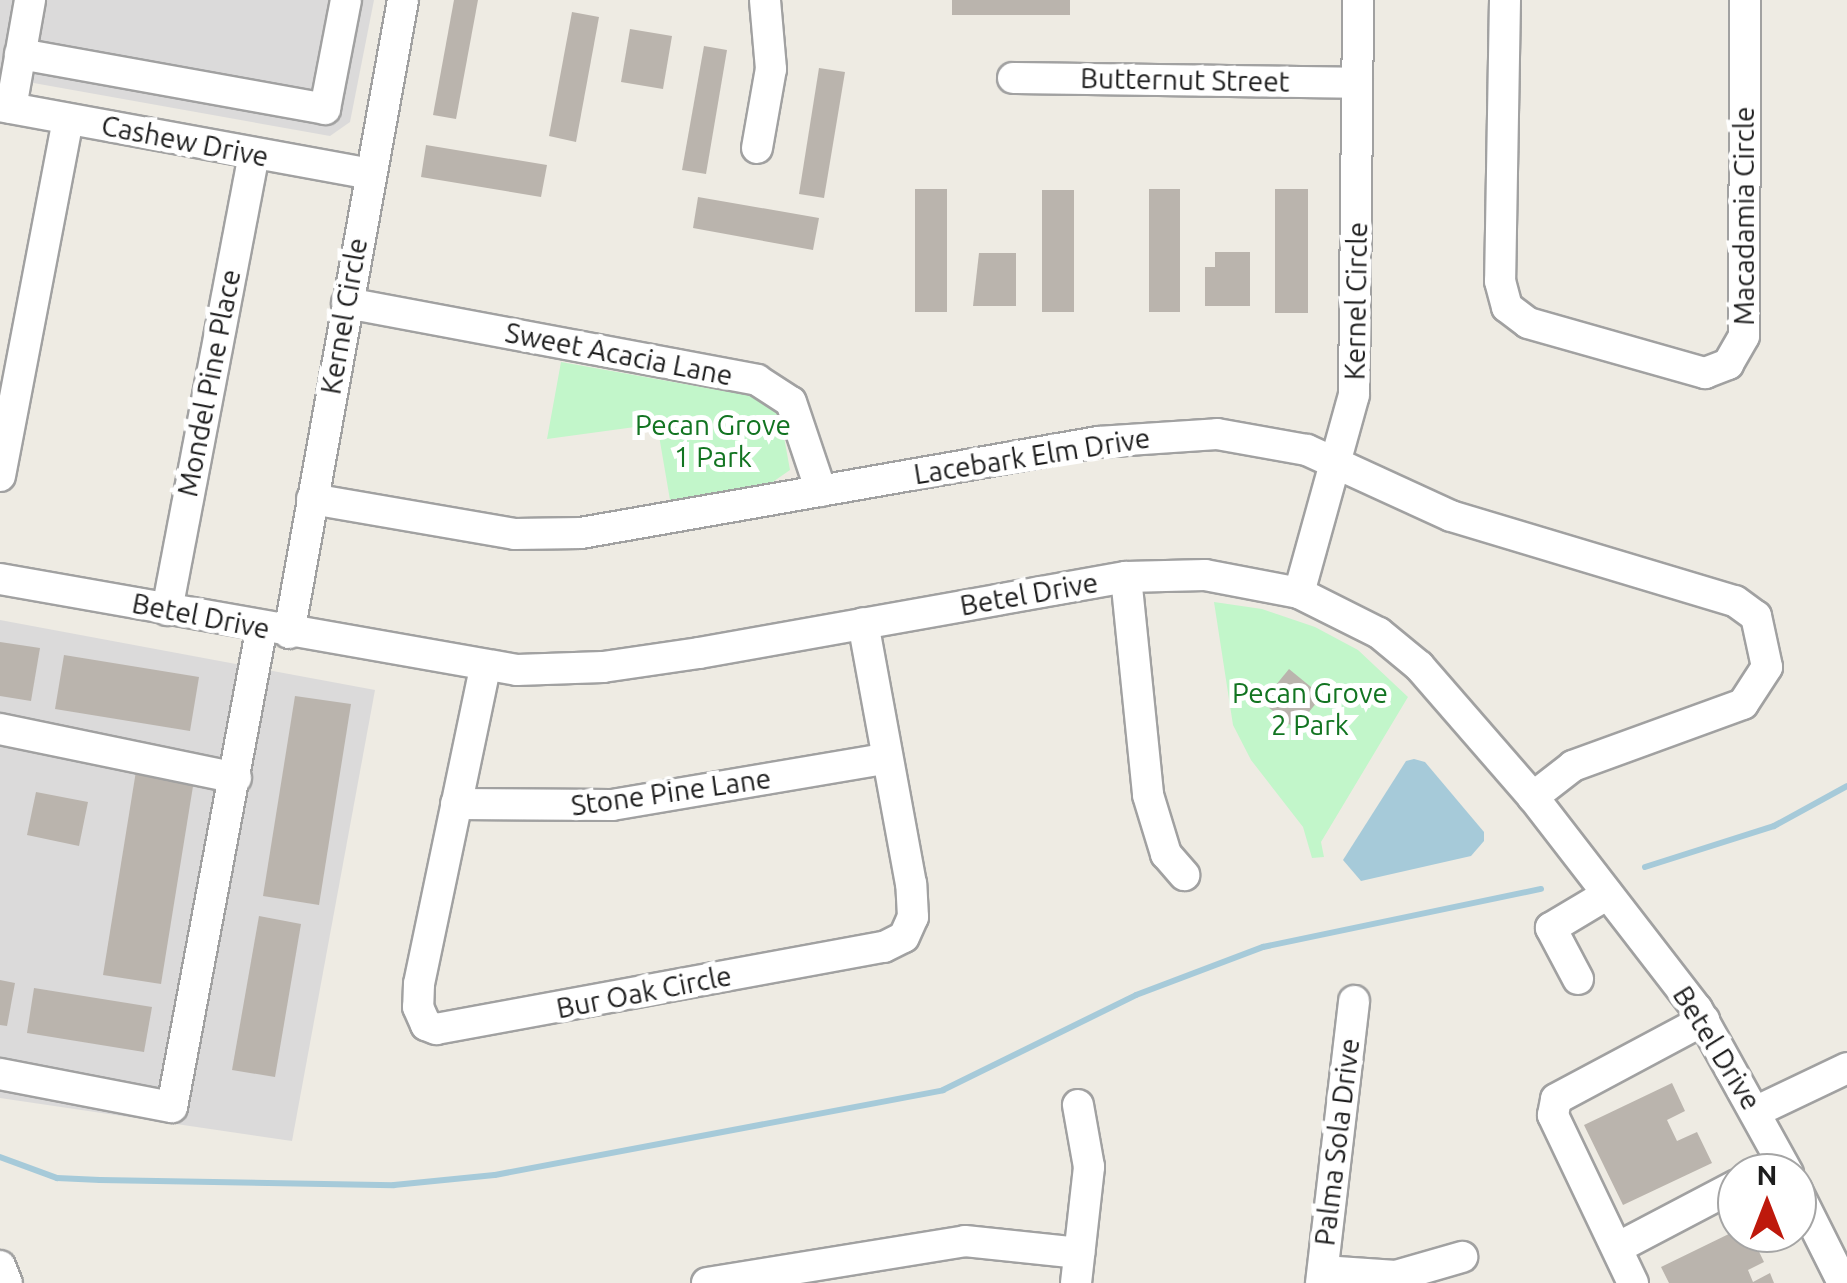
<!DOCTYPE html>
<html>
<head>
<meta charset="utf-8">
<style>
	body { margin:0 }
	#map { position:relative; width:1847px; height:1283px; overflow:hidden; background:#eeebe3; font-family:Ubuntu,sans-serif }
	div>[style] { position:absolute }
	.residential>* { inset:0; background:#dbdada }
	.park>* { inset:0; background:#c2f6ca }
	.water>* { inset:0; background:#a6cad9 }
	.stream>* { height:6px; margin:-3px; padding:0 3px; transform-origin:3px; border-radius:3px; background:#a6cad9 }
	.building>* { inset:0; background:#bab4ad }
	.roads { filter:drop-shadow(2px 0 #a1a1a1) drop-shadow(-2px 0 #a1a1a1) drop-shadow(0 2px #a1a1a1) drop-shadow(0 -2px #a1a1a1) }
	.minor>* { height:30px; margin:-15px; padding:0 15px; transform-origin:15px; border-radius:15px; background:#fff }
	span { translate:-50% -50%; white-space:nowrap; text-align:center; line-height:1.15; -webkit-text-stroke:10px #fff; paint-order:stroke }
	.street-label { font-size:28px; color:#1d1d1d }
	.park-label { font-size:28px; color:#127421 }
	.north { position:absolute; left:1717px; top:1153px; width:100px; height:100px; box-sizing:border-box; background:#fff; border:2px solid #a5a5a5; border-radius:50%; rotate:0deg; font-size:28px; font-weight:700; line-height:40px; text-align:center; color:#1d1d1d }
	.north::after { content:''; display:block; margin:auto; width:35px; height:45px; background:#be190c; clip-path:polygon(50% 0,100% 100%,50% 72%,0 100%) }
</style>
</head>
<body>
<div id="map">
	<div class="residential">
		<div style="clip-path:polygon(0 0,374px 0,350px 122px,330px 136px,0 77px)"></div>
		<div style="clip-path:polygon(0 620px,375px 690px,292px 1141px,0 1098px)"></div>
	</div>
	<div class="park">
		<div style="clip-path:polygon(561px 362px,763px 398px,780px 415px,790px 470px,767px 486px,670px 500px,657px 424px,547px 439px)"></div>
		<div style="clip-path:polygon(1214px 602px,1262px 609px,1315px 627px,1358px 650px,1408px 697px,1321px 842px,1324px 857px,1312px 858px,1303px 827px,1251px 760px,1233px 725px)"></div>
	</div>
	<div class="water">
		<div style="clip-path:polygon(1414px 759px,1425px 762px,1484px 832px,1484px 841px,1471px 856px,1361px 881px,1343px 860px,1406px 761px)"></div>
	</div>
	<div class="stream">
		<div style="left:1645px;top:867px;width:135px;rotate:-17.6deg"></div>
		<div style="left:1774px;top:826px;width:83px;rotate:-28.7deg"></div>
		<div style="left:0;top:1157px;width:61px;rotate:20.2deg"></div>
		<div style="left:57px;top:1178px;width:43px;rotate:2.7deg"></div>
		<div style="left:100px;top:1180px;width:294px;rotate:1deg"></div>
		<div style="left:394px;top:1185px;width:101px;rotate:-5.7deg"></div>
		<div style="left:495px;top:1175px;width:456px;rotate:-10.7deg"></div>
		<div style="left:943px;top:1090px;width:215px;rotate:-26.2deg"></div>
		<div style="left:1136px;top:995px;width:136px;rotate:-20.7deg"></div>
		<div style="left:1263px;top:947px;width:284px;rotate:-11.8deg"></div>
	</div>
	<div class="building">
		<div style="clip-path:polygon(454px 0,478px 0,456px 119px,433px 115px)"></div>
		<div style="clip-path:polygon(952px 0,1070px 0,1070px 15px,952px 15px)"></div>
		<div style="clip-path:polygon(572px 12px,599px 17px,576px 142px,549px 136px)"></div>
		<div style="clip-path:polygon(630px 29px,672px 36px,663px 89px,621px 82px)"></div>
		<div style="clip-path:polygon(704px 46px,727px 50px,706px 174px,682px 170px)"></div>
		<div style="clip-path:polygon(819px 68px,845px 72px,824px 198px,799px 194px)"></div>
		<div style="clip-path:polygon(426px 145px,547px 165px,541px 197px,421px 177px)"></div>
		<div style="clip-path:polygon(915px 189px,947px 189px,947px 312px,915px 312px)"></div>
		<div style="clip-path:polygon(1149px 189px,1180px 189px,1180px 312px,1149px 312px)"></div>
		<div style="clip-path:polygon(1275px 189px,1308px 189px,1308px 313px,1275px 313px)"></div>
		<div style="clip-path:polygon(1042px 190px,1074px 190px,1074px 312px,1042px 312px)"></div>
		<div style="clip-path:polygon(698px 197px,819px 218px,813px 250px,693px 228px)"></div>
		<div style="clip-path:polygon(1215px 252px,1250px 252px,1250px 306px,1205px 306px,1205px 267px,1215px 267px)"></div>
		<div style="clip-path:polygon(979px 253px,1016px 253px,1016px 306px,973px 306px)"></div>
		<div style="clip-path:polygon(0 642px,40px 648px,31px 701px,0 696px)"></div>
		<div style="clip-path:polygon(64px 655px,199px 677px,190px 731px,55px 709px)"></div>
		<div style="clip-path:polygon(1289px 669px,1322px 696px,1295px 729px,1262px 702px)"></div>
		<div style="clip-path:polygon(295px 696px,351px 704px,319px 905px,263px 896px)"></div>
		<div style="clip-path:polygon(136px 771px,194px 780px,161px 984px,103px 975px)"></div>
		<div style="clip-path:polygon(36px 792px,88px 802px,79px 846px,27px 835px)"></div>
		<div style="clip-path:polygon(259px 916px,301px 924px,275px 1077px,232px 1070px)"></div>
		<div style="clip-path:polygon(0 980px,15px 983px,7px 1026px,0 1025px)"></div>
		<div style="clip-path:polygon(34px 988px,152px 1007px,144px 1052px,27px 1033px)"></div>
		<div style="clip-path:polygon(1672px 1083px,1685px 1111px,1667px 1120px,1677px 1141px,1697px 1132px,1712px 1163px,1623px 1205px,1584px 1125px)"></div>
		<div style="clip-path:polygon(1737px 1230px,1750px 1233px,1764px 1262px,1748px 1270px,1753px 1282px,1770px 1273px,1774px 1283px,1669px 1283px,1661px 1267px)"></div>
	</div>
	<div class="roads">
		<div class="minor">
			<div style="left:1505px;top:0;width:281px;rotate:91deg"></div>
			<div style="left:1500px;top:281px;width:27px;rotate:75deg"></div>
			<div style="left:1507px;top:307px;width:26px;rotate:37deg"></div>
			<div style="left:1528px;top:323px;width:184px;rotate:15.8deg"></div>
			<div style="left:1705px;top:373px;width:25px;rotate:-21deg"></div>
			<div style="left:1728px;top:364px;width:32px;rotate:-60deg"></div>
			<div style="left:1744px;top:336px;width:336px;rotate:-89.8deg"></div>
			<div style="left:20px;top:54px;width:310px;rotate:10.2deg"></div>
			<div style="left:325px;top:109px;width:111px;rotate:-79.1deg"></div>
			<div style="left:1013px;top:78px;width:344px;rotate:0.8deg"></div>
			<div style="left:0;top:106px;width:376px;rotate:10.4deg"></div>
			<div style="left:11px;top:108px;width:110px;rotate:-80deg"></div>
			<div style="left:757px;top:148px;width:80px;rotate:-80deg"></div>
			<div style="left:771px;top:69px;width:69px;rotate:-95deg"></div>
			<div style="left:347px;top:303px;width:417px;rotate:10.6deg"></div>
			<div style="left:757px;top:380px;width:40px;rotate:32.9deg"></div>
			<div style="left:791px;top:402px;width:94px;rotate:71.4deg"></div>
			<div style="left:0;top:476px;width:363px;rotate:-79.2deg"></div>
			<div style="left:312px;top:499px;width:206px;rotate:9.8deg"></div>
			<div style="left:515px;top:534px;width:66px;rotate:-0.9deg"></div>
			<div style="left:581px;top:533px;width:525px;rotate:-9.98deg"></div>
			<div style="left:1098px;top:442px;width:119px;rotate:-3.8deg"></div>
			<div style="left:1217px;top:434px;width:91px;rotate:10.1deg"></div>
			<div style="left:1307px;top:450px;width:158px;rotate:24.6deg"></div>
			<div style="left:1451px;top:516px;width:296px;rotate:16.7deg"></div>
			<div style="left:1735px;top:601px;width:26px;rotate:36deg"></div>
			<div style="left:1756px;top:616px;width:52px;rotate:77.8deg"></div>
			<div style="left:1767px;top:667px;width:44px;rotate:123deg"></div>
			<div style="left:1743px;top:704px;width:181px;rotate:160deg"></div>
			<div style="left:1573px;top:766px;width:51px;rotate:142.2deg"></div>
			<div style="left:1126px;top:577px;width:219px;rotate:84.2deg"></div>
			<div style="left:1148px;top:795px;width:62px;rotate:73deg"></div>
			<div style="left:1166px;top:854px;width:28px;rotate:49deg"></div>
			<div style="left:0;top:579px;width:525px;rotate:9.98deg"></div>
			<div style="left:517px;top:670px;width:86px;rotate:-2deg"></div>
			<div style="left:603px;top:667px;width:97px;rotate:-8.3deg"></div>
			<div style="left:699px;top:653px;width:434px;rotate:-10.1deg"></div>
			<div style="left:1126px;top:577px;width:79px;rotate:-1.5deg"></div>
			<div style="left:1205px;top:575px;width:96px;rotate:10.8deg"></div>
			<div style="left:1299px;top:593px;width:89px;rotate:26.6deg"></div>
			<div style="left:1379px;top:633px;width:52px;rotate:39.5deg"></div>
			<div style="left:1419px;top:666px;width:174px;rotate:49deg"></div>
			<div style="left:1533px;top:797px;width:268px;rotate:52.3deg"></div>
			<div style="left:1697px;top:1009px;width:188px;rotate:61deg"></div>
			<div style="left:1299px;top:593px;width:205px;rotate:-74.5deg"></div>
			<div style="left:1354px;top:395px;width:395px;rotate:-89.4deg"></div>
			<div style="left:167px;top:610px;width:462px;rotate:-79.2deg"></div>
			<div style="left:289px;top:633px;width:643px;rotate:-79.79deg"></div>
			<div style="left:485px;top:668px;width:323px;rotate:101.8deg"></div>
			<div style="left:419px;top:984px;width:23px;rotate:92deg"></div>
			<div style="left:418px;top:1007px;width:20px;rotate:66deg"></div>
			<div style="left:426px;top:1025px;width:11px;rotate:22deg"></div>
			<div style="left:436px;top:1029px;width:455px;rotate:-10.4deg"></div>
			<div style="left:884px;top:947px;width:22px;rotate:-27deg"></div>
			<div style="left:904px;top:937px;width:22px;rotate:-66deg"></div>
			<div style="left:913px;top:917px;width:33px;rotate:-93deg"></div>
			<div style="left:911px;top:884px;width:265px;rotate:-100.4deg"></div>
			<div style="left:0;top:729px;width:241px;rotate:11.7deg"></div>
			<div style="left:456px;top:804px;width:156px;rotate:0.4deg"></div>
			<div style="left:612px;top:805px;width:277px;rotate:-9.6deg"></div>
			<div style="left:1578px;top:979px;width:58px;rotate:-117.9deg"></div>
			<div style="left:1551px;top:928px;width:66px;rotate:-30.8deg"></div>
			<div style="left:0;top:1074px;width:175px;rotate:10.9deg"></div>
			<div style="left:172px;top:1107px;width:487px;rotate:-79.4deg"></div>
			<div style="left:1757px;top:1111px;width:100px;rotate:-25.5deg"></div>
			<div style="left:1797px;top:1191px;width:103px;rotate:63.4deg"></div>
			<div style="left:1617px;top:1248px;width:136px;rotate:-27.7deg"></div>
			<div style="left:0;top:1266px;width:18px;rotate:68deg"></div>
			<div style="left:1323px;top:1271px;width:73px;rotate:3.9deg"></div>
			<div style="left:1396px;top:1276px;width:69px;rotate:-16.1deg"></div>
			<div style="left:707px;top:1283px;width:261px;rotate:-9.2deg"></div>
			<div style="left:965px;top:1241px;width:115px;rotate:6deg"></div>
			<div style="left:1076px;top:1283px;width:117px;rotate:-83.6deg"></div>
			<div style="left:1089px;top:1167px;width:63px;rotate:-100.1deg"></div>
			<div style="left:1321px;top:1283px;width:284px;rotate:-83.3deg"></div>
			<div style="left:1633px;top:1283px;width:186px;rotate:-115.5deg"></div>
			<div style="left:1553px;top:1115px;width:16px;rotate:-79deg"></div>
			<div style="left:1556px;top:1099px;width:168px;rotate:-28.1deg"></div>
		</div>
	</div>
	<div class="street-label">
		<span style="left:1185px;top:80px;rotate:1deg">Butternut Street</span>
		<span style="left:185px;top:141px;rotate:11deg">Cashew Drive</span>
		<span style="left:1744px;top:216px;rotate:-90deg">Macadamia Circle</span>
		<span style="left:1356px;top:301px;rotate:-89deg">Kernel Circle</span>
		<span style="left:344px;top:316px;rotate:-80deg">Kernel Circle</span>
		<span style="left:619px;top:354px;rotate:11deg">Sweet Acacia Lane</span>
		<span style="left:209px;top:383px;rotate:-79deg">Mondel Pine Place</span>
		<span style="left:1032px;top:456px;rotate:-9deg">Lacebark Elm Drive</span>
		<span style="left:1029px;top:594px;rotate:-10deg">Betel Drive</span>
		<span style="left:201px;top:616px;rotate:11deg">Betel Drive</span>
		<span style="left:671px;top:792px;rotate:-8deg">Stone Pine Lane</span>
		<span style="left:644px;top:992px;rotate:-11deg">Bur Oak Circle</span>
		<span style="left:1717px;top:1048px;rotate:58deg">Betel Drive</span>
		<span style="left:1337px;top:1142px;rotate:-83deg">Palma Sola Drive</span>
	</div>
	<div class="park-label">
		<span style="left:713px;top:441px">Pecan Grove<br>1 Park</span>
		<span style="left:1310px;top:709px">Pecan Grove<br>2 Park</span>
	</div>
	<div class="north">N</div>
</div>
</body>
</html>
